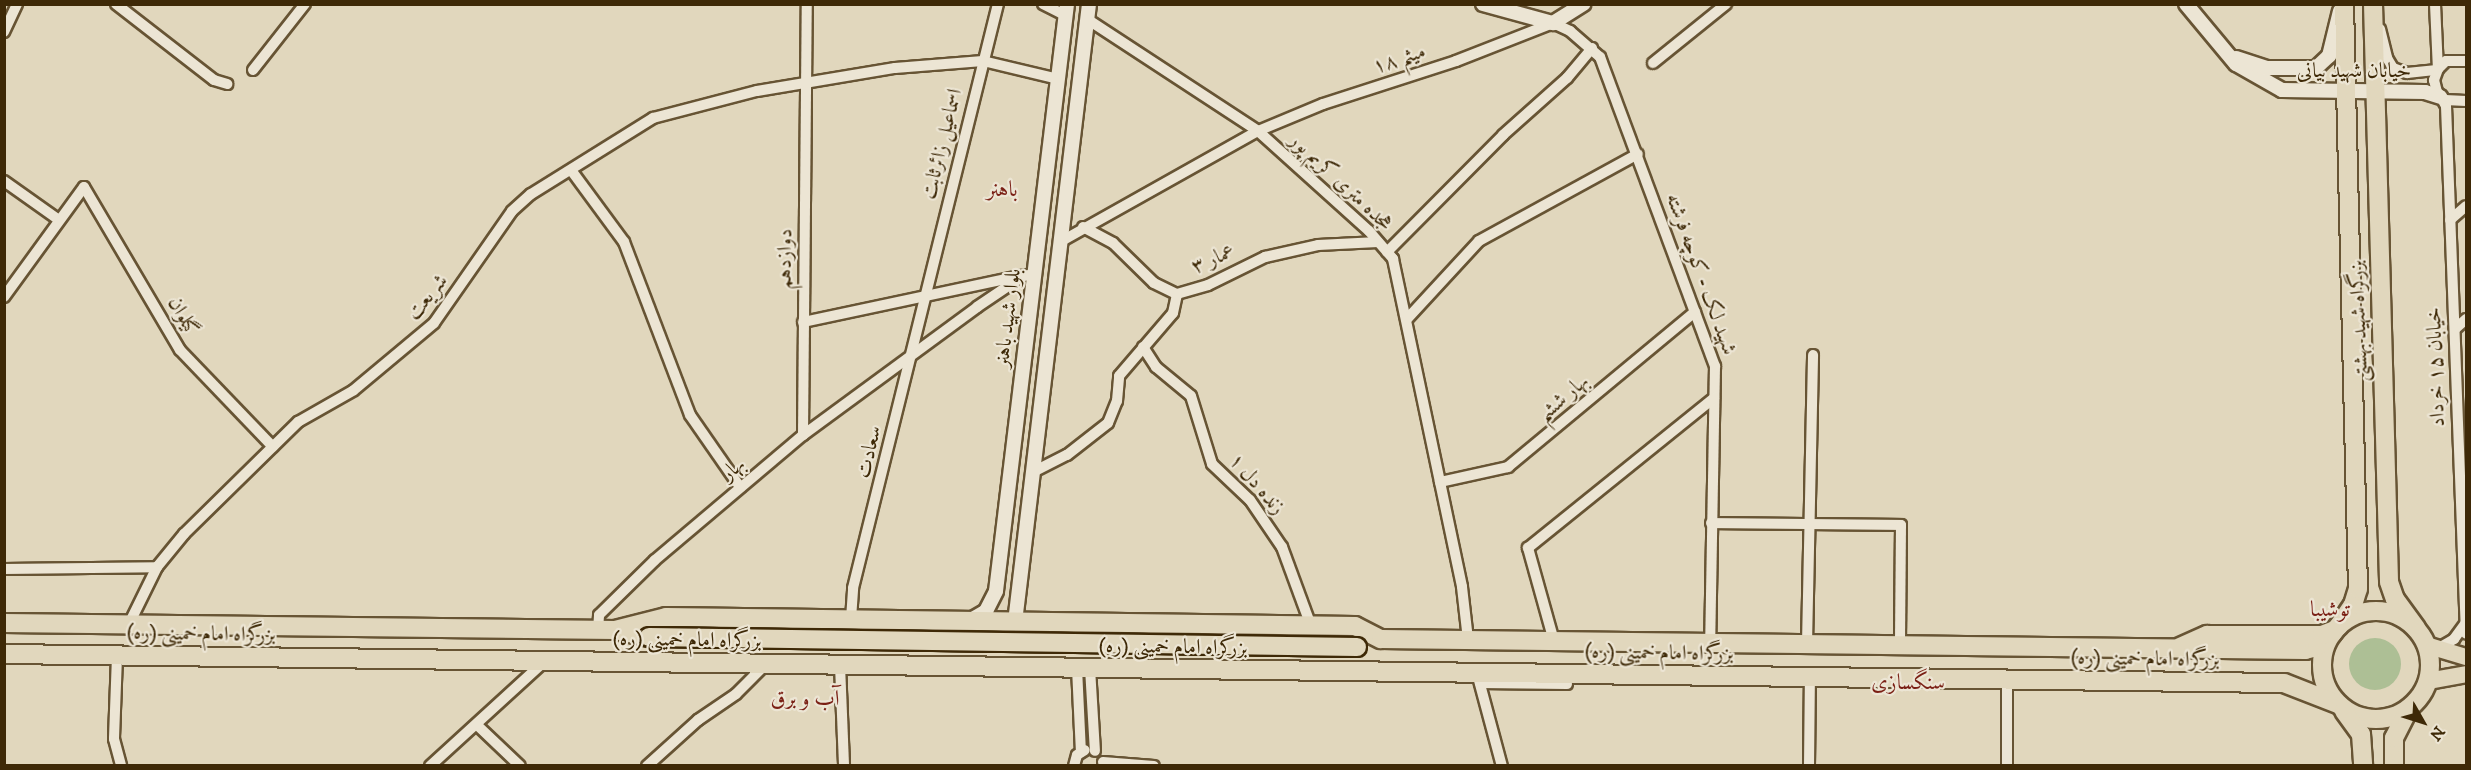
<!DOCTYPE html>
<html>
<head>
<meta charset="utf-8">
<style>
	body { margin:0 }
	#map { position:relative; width:2471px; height:770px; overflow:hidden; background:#e1d7bd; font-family:"IM FELL DW Pica",Amiri,serif }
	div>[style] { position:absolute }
	.green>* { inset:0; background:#adbf95 }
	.round { border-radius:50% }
	.roads { filter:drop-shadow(2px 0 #675434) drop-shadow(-2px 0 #675434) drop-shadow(0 2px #675434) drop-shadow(0 -2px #675434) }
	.minor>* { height:10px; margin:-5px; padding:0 5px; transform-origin:5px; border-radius:5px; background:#ece5d4 }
	.tertiary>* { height:14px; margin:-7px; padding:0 7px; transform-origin:7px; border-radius:7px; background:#ece5d4 }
	.primary>* { height:16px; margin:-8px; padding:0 8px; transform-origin:8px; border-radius:8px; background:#e1d7bd }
	.trunk>* { height:18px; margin:-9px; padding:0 9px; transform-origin:9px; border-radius:9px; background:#e1d7bd }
	.trunk>.ring { margin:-9px; padding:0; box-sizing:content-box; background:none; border:18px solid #e1d7bd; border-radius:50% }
	.bridges { filter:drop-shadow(2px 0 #3e2907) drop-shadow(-2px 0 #3e2907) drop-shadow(0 2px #3e2907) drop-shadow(0 -2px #3e2907) }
	.trunk-bridge>* { height:18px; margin:-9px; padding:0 9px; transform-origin:9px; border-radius:9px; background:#e1d7bd }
	span { translate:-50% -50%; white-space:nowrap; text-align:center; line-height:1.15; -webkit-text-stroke:4.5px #ece5d4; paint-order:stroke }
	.street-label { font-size:21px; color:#3e2907 }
	.neighbourhood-label { font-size:22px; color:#7a1f14 }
	.frame { position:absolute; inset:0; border:6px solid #3e2907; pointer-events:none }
	.north { position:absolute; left:2393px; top:692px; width:60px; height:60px; -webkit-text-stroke:4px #ece5d4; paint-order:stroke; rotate:129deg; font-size:16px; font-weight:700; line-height:24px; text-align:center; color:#3e2907 }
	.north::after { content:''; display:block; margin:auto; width:21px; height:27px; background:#3e2907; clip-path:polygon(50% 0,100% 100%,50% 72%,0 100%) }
</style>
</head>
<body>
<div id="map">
	<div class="green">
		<div class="round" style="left:2349px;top:638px;width:52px;height:52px"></div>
	</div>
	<div class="roads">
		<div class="minor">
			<div style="left:116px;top:4px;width:124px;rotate:37.8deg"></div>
			<div style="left:214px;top:80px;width:14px;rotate:17deg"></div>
			<div style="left:1043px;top:4px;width:25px;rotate:27deg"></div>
			<div style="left:2435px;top:4px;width:65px;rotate:87.4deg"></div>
			<div style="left:1087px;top:19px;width:204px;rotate:33.2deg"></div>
			<div style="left:1258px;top:131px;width:149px;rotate:42deg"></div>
			<div style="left:1369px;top:231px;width:37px;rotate:49deg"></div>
			<div style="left:1393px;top:259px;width:335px;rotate:78.1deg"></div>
			<div style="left:1462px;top:587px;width:53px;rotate:83.5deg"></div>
			<div style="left:2380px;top:29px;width:30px;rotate:76deg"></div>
			<div style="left:2387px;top:58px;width:12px;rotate:59deg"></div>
			<div style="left:2393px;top:68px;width:15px;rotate:20deg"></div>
			<div style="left:2407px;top:73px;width:30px;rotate:-6deg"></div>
			<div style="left:4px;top:32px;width:31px;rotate:-65deg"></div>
			<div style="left:2466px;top:61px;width:20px;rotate:180deg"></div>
			<div style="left:2446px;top:61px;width:11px;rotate:135deg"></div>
			<div style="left:2438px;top:69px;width:12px;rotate:110deg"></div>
			<div style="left:2434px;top:80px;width:12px;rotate:76deg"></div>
			<div style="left:2437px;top:92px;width:11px;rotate:45deg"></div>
			<div style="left:2445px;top:100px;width:21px;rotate:3deg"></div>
			<div style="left:1653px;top:63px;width:94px;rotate:-38.9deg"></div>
			<div style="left:253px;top:70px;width:84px;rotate:-51.8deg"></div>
			<div style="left:2442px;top:99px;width:8px;rotate:60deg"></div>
			<div style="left:2446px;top:106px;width:528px;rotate:87.83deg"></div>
			<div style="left:571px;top:170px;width:89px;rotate:53.6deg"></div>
			<div style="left:624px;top:242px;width:185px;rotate:69.1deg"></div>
			<div style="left:690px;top:415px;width:88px;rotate:55.2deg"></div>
			<div style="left:4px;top:181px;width:67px;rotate:35.3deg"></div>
			<div style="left:2450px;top:220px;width:21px;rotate:-41deg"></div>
			<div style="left:1083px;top:227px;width:34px;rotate:28deg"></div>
			<div style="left:1113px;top:243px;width:57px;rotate:44.3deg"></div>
			<div style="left:1154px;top:283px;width:25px;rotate:26deg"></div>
			<div style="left:1177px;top:294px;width:32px;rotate:-16deg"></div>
			<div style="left:1208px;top:285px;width:64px;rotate:-26.2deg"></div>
			<div style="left:1265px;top:257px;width:54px;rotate:-12.8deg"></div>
			<div style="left:1318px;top:245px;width:60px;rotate:-2.9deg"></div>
			<div style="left:1060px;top:242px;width:227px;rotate:-29.3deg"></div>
			<div style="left:1258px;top:131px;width:70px;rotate:-22.6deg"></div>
			<div style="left:1323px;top:104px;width:140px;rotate:-17.9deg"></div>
			<div style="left:1456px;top:61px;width:104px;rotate:-21.4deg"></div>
			<div style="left:1553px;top:23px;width:19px;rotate:25deg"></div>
			<div style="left:1570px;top:31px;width:40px;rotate:41deg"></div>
			<div style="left:1600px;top:57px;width:330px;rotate:69.6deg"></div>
			<div style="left:1715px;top:366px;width:277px;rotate:91deg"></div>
			<div style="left:1387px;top:252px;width:165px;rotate:-45.2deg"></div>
			<div style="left:1503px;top:135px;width:86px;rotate:-41.7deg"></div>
			<div style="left:1567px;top:78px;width:39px;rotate:-50deg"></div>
			<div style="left:4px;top:297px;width:136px;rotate:-54deg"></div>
			<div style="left:84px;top:187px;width:189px;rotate:59.5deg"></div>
			<div style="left:180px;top:350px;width:134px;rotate:46.2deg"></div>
			<div style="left:1407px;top:319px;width:106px;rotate:-47.3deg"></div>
			<div style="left:1479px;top:241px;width:181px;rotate:-28.7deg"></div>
			<div style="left:803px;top:322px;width:222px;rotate:-12deg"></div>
			<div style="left:2455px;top:329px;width:15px;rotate:-42deg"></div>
			<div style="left:1143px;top:347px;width:24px;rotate:57deg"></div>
			<div style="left:1156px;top:367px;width:45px;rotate:39.6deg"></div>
			<div style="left:1191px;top:396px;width:71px;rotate:72.8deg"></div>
			<div style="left:1212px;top:464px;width:52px;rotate:43.5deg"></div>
			<div style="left:1250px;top:500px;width:57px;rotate:55.8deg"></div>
			<div style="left:1282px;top:547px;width:84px;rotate:69.8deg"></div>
			<div style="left:803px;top:435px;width:431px;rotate:-89.5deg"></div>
			<div style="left:1033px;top:472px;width:38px;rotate:-27deg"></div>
			<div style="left:1067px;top:455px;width:52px;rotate:-38deg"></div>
			<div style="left:1108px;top:423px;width:24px;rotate:-68deg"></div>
			<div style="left:1117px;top:401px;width:25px;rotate:-85deg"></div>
			<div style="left:1119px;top:376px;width:83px;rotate:-49.4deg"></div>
			<div style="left:1173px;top:313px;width:19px;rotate:-78deg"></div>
			<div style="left:1440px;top:482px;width:70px;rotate:-12.4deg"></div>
			<div style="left:1508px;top:467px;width:243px;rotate:-39.7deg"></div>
			<div style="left:1711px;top:523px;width:190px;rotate:0.6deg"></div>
			<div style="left:1901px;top:525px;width:120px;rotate:90.5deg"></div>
			<div style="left:4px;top:569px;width:153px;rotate:-0.7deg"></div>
			<div style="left:851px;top:619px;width:31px;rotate:-86deg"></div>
			<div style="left:853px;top:588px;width:602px;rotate:-76.06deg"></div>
			<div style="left:129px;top:624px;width:64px;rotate:-63.8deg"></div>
			<div style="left:157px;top:567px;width:43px;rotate:-50.7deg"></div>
			<div style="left:184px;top:534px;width:160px;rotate:-44.5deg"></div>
			<div style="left:298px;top:422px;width:64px;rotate:-29.7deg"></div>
			<div style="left:354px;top:390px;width:104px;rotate:-39.9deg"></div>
			<div style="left:434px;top:323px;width:136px;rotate:-55.1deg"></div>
			<div style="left:512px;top:211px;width:25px;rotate:-42deg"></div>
			<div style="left:531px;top:194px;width:144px;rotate:-31.9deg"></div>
			<div style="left:653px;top:118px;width:107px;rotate:-14.6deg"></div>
			<div style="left:757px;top:91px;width:140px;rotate:-9.5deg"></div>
			<div style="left:895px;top:68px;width:88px;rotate:-4.5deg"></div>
			<div style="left:983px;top:61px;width:77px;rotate:13.5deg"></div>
			<div style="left:598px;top:630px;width:15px;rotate:-86deg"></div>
			<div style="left:599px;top:615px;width:78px;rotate:-44.5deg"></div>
			<div style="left:655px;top:560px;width:194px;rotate:-40.2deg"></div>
			<div style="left:803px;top:435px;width:216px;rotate:-36.3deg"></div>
			<div style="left:977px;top:307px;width:55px;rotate:-34deg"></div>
			<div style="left:1023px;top:276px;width:11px;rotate:-10deg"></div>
			<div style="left:1554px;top:641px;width:97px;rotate:-105.6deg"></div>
			<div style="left:1528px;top:548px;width:239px;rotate:-38.9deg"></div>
			<div style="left:1807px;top:644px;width:289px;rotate:-88.8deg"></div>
			<div style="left:2437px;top:649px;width:20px;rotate:-30deg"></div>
			<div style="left:2454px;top:639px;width:19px;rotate:-54deg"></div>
			<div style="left:117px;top:656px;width:83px;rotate:92.1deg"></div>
			<div style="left:114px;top:739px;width:28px;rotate:75deg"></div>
			<div style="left:840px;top:665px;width:101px;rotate:87.7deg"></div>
			<div style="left:1077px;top:668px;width:84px;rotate:87.3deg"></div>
			<div style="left:1090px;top:668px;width:83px;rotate:86.6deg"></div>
			<div style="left:1477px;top:673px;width:96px;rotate:75deg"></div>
			<div style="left:2007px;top:680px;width:86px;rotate:90deg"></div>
			<div style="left:1480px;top:683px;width:87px;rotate:0.7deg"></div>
			<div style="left:477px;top:725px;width:59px;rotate:43.6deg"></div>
			<div style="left:1103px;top:762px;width:51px;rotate:4.5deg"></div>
			<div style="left:430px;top:766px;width:156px;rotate:-42.4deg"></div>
			<div style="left:647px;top:766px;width:69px;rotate:-42deg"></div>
			<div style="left:698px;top:720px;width:46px;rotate:-34.4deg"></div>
			<div style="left:736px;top:694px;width:42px;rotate:-45deg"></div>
			<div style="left:1074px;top:766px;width:11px;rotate:-75deg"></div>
			<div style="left:1077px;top:755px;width:9px;rotate:-32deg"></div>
			<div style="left:1809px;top:766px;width:89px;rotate:-89.4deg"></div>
		</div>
		<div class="tertiary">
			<div style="left:1483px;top:4px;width:73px;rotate:15.2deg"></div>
			<div style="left:1553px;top:23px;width:36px;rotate:-32deg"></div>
			<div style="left:2186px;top:4px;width:78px;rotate:50.2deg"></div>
			<div style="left:2236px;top:64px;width:53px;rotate:29.5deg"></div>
			<div style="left:2282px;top:90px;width:143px;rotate:0.8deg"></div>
			<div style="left:2425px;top:92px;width:16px;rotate:18deg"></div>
			<div style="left:2236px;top:58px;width:33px;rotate:18deg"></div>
			<div style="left:2267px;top:68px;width:49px"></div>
			<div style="left:2316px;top:68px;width:18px;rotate:-43deg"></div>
			<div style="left:2329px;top:56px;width:46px;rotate:-76.3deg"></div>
			<div style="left:969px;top:621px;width:20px;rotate:-30deg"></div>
			<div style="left:986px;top:611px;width:22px;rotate:-63deg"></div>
			<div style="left:996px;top:591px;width:591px;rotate:-83.1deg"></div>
			<div style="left:1015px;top:622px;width:622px;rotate:-83.17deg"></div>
		</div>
		<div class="primary">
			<div style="left:2426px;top:645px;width:42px;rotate:16.7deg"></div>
			<div style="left:2428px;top:681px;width:39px;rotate:-10deg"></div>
		</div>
		<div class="trunk">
			<div style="left:2373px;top:4px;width:578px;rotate:88.41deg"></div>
			<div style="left:2389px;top:582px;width:18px;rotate:71deg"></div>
			<div style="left:2395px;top:599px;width:36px;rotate:54deg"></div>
			<div class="ring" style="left:2322px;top:611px;width:90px;height:90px"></div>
			<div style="left:4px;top:623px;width:611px;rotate:0.66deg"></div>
			<div style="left:615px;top:630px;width:35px;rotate:12deg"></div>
			<div style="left:2338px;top:627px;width:27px;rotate:-56deg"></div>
			<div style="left:2353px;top:605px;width:17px;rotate:-73deg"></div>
			<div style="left:2358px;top:589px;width:585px;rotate:-91.37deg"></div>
			<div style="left:615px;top:630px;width:53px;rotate:-14.3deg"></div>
			<div style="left:666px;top:617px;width:689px;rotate:0.75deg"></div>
			<div style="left:1355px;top:626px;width:29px;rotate:27deg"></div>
			<div style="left:1381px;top:639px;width:924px;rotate:0.68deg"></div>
			<div style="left:2305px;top:650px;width:12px;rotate:-14deg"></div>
			<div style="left:2317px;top:647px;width:21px;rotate:-41deg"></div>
			<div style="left:2180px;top:647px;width:30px;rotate:-24deg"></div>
			<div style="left:2207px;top:635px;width:115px"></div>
			<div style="left:2322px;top:635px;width:14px;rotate:-21deg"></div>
			<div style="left:4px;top:654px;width:2280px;rotate:0.73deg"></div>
			<div style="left:2284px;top:683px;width:58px;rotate:21.3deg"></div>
			<div style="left:2344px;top:711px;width:29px;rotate:54deg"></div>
			<div style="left:2361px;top:734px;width:32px;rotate:86deg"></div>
			<div style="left:2394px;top:766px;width:28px;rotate:-90deg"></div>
			<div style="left:2394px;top:738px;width:34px;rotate:-63deg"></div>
		</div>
	</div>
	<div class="bridges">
		<div class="trunk-bridge">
			<div style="left:649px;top:637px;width:708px;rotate:0.81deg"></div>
		</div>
	</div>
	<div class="street-label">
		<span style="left:1399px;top:59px;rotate:-18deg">میثم ۱۸</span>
		<span style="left:2354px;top:71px">خیابان شهید بیانی</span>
		<span style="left:942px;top:144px;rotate:-76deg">اسماعیل زائرثابت</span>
		<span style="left:1341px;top:182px;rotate:43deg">هجده متری کریم پور</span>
		<span style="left:785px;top:259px;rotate:-89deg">دوازدهم</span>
		<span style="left:1213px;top:259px;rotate:-23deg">عمار ۳</span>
		<span style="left:1701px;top:274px;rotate:70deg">شهید لک - کوچه فرشته</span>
		<span style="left:427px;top:297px;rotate:-50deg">شریعت</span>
		<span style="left:183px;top:316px;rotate:60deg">گیلوان</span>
		<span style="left:1008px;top:318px;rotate:-83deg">بلوار شهید باهنر</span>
		<span style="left:2359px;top:321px;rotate:-92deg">بزرگراه شهید بهشتی</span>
		<span style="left:2436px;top:367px;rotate:-92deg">خیابان ۱۵ خرداد</span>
		<span style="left:1563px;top:398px;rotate:-41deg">بهار ششم</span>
		<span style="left:869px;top:452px;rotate:-77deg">سعادت</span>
		<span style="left:733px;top:469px;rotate:-40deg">بهار</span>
		<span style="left:1257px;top:484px;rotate:49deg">زنده دل ۱</span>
		<span style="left:201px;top:634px;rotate:1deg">بزرگراه امام خمینی (ره)</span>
		<span style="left:687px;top:640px;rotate:1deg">بزرگراه امام خمینی (ره)</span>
		<span style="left:1173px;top:647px;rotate:1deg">بزرگراه امام خمینی (ره)</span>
		<span style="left:1659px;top:653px;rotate:1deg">بزرگراه امام خمینی (ره)</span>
		<span style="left:2145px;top:659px;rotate:1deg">بزرگراه امام خمینی (ره)</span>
	</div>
	<div class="neighbourhood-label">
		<span style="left:1002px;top:190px">باهنر</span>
		<span style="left:2330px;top:610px">توشیبا</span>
		<span style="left:1908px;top:683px">سنگسازی</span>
		<span style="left:805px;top:699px">آب و برق</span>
	</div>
	<div class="frame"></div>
	<div class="north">N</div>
</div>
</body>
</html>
